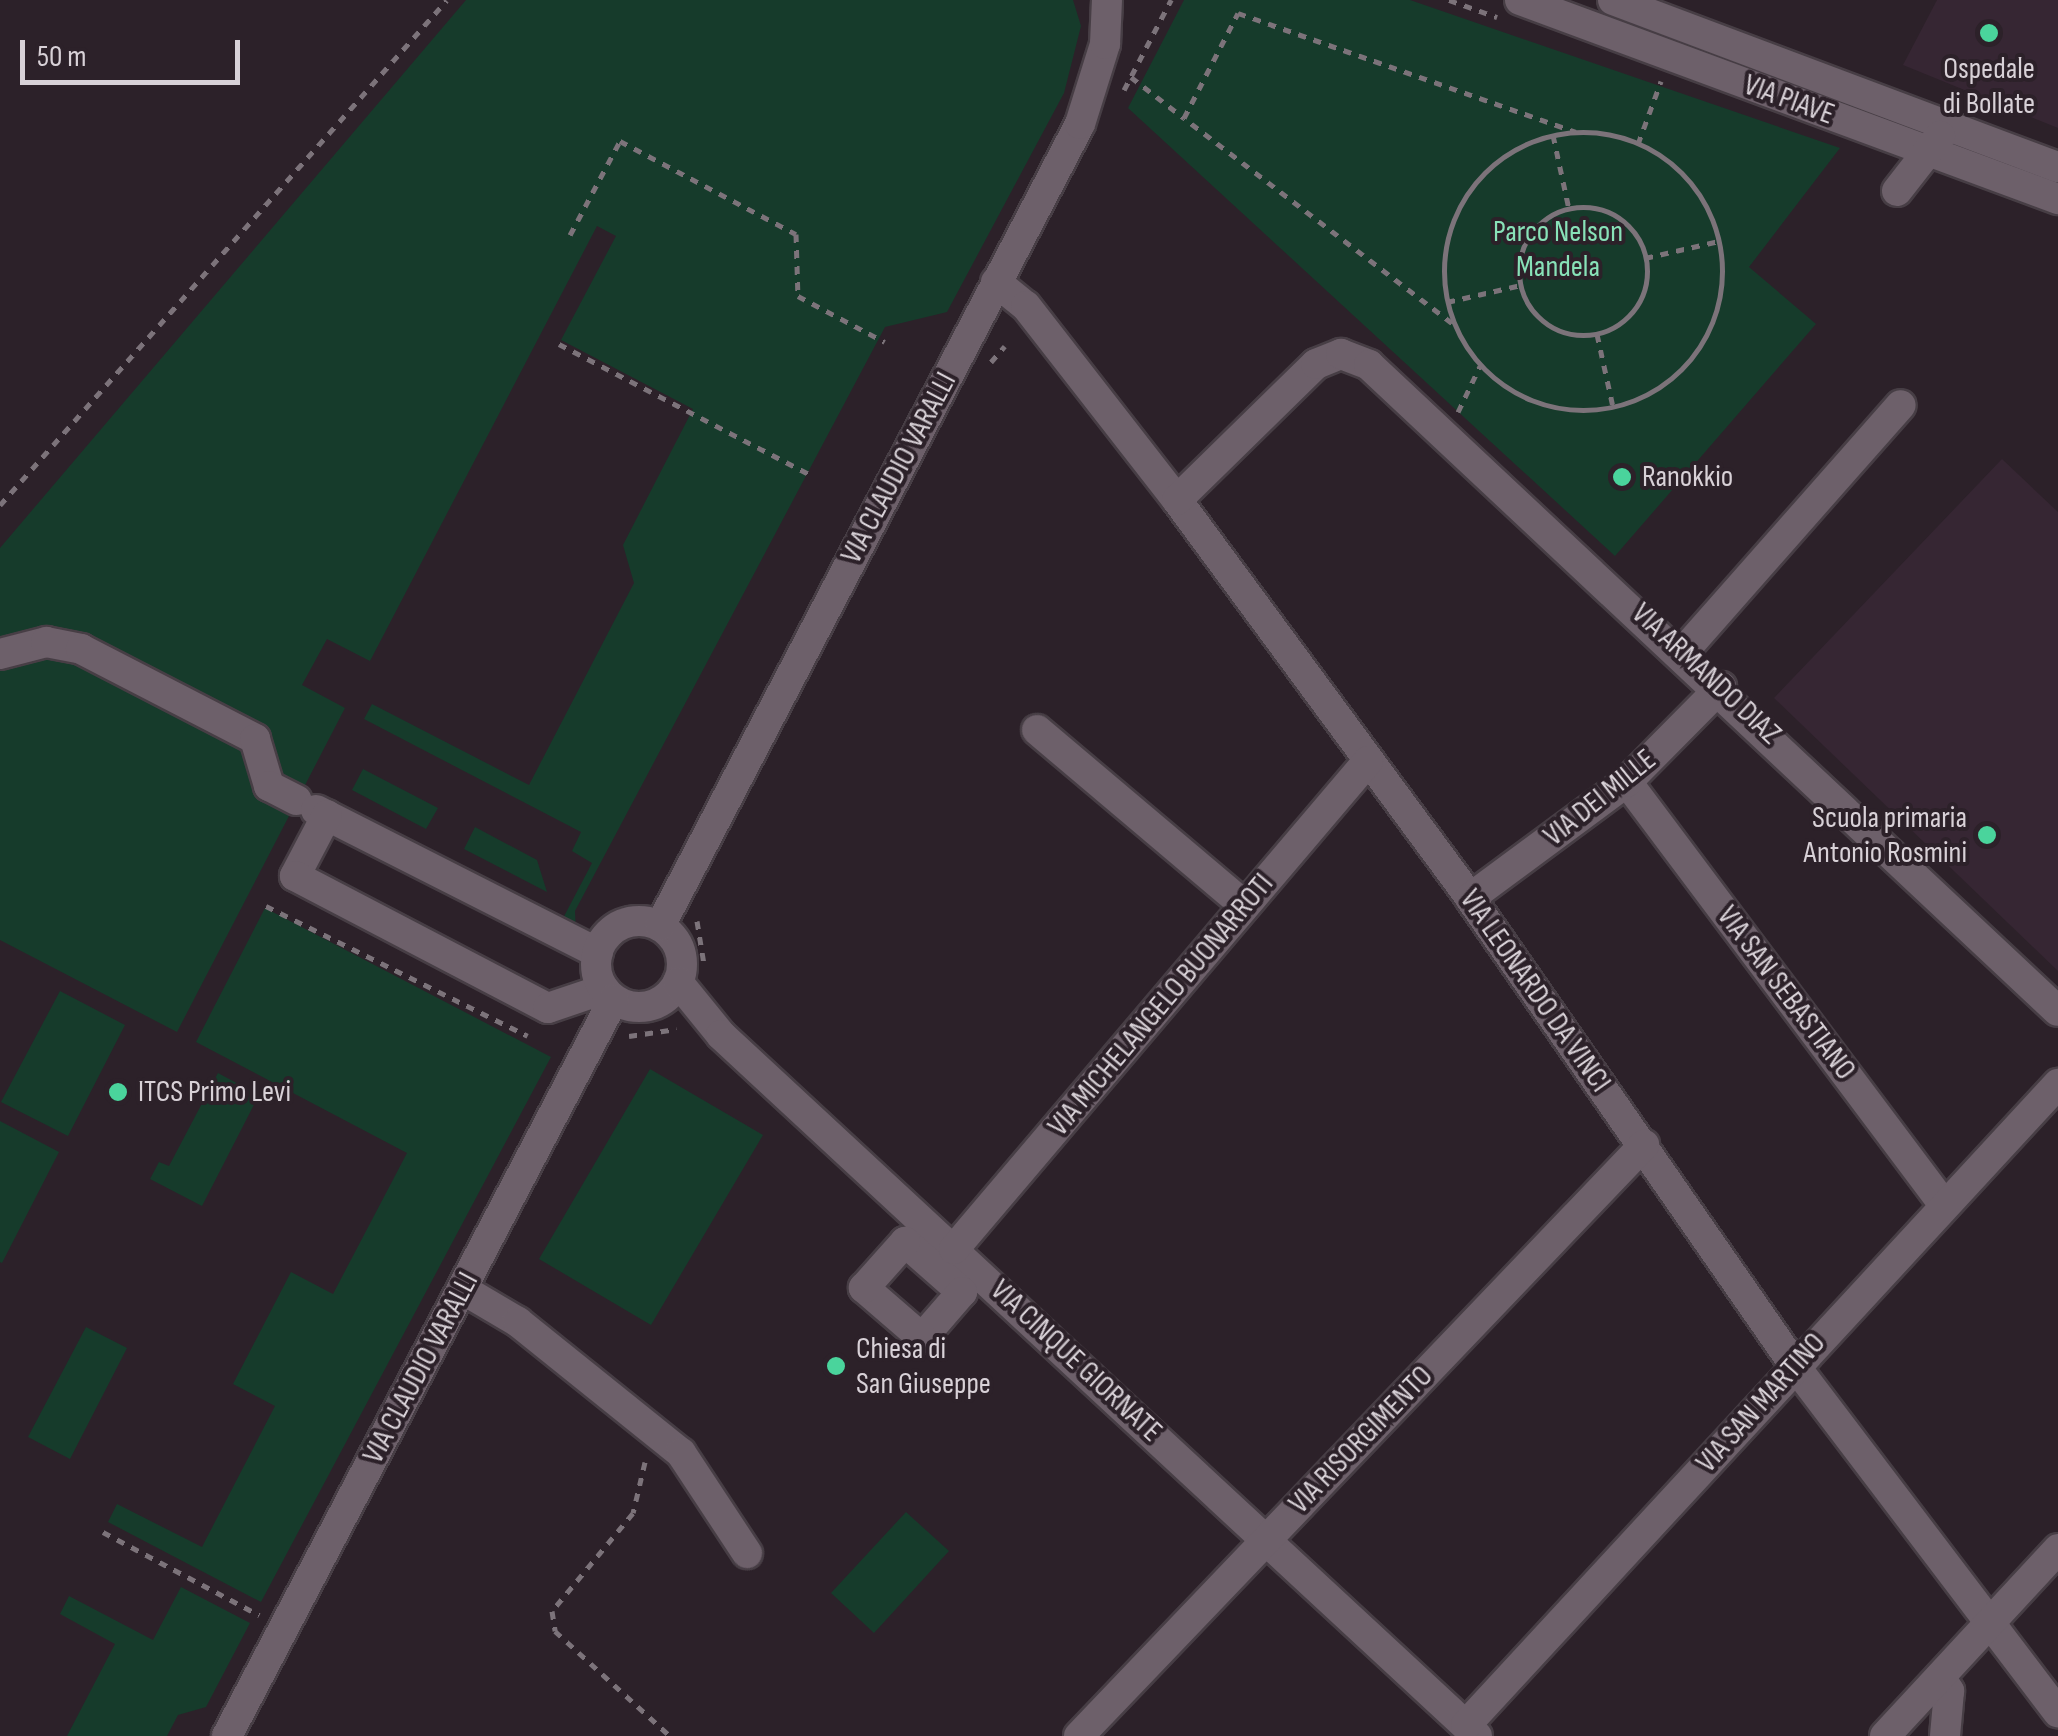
<!DOCTYPE html>
<html>
<head>
<meta charset="utf-8">
<style>
	body { margin:0 }
	#map { position:relative; width:2058px; height:1736px; overflow:hidden; background:#2c2129; font-family:"Sofia Sans Condensed",sans-serif }
	div>[style] { position:absolute }
	.built>* { inset:0; background:#362633 }
	.green>* { inset:0; background:#163b2b }
	.path>* { height:5px; margin-top:-2.5px; transform-origin:0; background:repeating-linear-gradient(90deg,#7c737a 0 8px,transparent 0 16px) }
	.path>.ring { margin:-2.5px; padding:0; box-sizing:content-box; background:none; border:5px solid #7c737a; border-radius:50% }
	.roads { filter:drop-shadow(2px 0 #473e45) drop-shadow(-2px 0 #473e45) drop-shadow(0 2px #473e45) drop-shadow(0 -2px #473e45) }
	.minor>* { height:30px; margin:-15px; padding:0 15px; transform-origin:15px; border-radius:15px; background:#6d606a }
	.minor>.ring { margin:-15px; padding:0; box-sizing:content-box; background:none; border:30px solid #6d606a; border-radius:50% }
	.dots>* { width:28px; height:28px; translate:-50% -50%; box-sizing:border-box; border:5px solid #2c2129; border-radius:50% }
	span { translate:-50% -50%; white-space:nowrap; text-align:center; line-height:1.15; -webkit-text-stroke:8px #2c2129; paint-order:stroke }
	.poi-label { font-size:30px; color:#d8d1d7 }
	.left { translate:0 -50%; text-align:left }
	.right { translate:-100% -50%; text-align:right }
	.street-label { font-size:30px; color:#d8d1d7 }
	.park-label { font-size:30px; color:#88e2b8 }
	.scale { position:absolute; left:20px; top:40px; width:220px; height:45px; box-sizing:border-box; border:5px solid #d8d1d7; border-top:0; padding-left:12px; font-size:30px; line-height:35px; white-space:nowrap; color:#d8d1d7; -webkit-text-stroke:8px #2c2129; paint-order:stroke }
</style>
</head>
<body>
<div id="map">
	<div class="built">
		<div style="clip-path:polygon(1937px 0,2058px 0,2058px 128px,1903px 65px)"></div>
		<div style="clip-path:polygon(2002px 459px,2058px 512px,2058px 971px,1774px 698px)"></div>
	</div>
	<div class="green">
		<div style="clip-path:polygon(466px 0,1073px 0,1081px 26px,1064px 93px,947px 312px,885px 327px,575px 911px,576px 932px,560px 924px,592px 863px,572px 851px,581px 832px,364px 719px,372px 704px,529px 785px,634px 583px,623px 545px,693px 409px,561px 340px,616px 236px,597px 226px,370px 661px,327px 639px,302px 685px,345px 708px,177px 1032px,0 940px,0 548px)"></div>
		<div style="clip-path:polygon(1184px 0,1410px 0,1840px 148px,1749px 267px,1816px 324px,1615px 556px,1128px 108px)"></div>
		<div style="clip-path:polygon(363px 769px,438px 808px,426px 829px,352px 790px)"></div>
		<div style="clip-path:polygon(475px 827px,537px 860px,547px 892px,464px 849px)"></div>
		<div style="clip-path:polygon(265px 908px,551px 1057px,261px 1602px,108px 1522px,117px 1504px,202px 1547px,275px 1406px,233px 1384px,291px 1272px,333px 1294px,407px 1153px,196px 1042px)"></div>
		<div style="clip-path:polygon(60px 991px,125px 1025px,68px 1136px,1px 1102px)"></div>
		<div style="clip-path:polygon(650px 1069px,763px 1135px,651px 1325px,539px 1259px)"></div>
		<div style="clip-path:polygon(218px 1073px,259px 1095px,202px 1206px,150px 1179px,159px 1162px,169px 1166px)"></div>
		<div style="clip-path:polygon(0 1121px,59px 1152px,2px 1263px,0 1262px)"></div>
		<div style="clip-path:polygon(86px 1327px,127px 1348px,70px 1459px,28px 1437px)"></div>
		<div style="clip-path:polygon(906px 1512px,949px 1551px,874px 1633px,831px 1593px)"></div>
		<div style="clip-path:polygon(181px 1587px,250px 1623px,206px 1707px,178px 1715px,167px 1736px,67px 1736px,115px 1644px,60px 1614px,69px 1596px,153px 1640px)"></div>
	</div>
	<div class="path">
		<div style="left:1449px;top:0;width:51px;rotate:19.5deg"></div>
		<div style="left:1131px;top:77px;width:67px;rotate:37.7deg"></div>
		<div style="left:1124px;top:90px;width:102px;rotate:-62.4deg"></div>
		<div class="ring" style="left:1444px;top:132px;width:273px;height:273px"></div>
		<div style="left:1553px;top:135px;width:76px;rotate:77.8deg"></div>
		<div style="left:1638px;top:144px;width:67px;rotate:-69.9deg"></div>
		<div class="ring" style="left:1519px;top:207px;width:123px;height:123px"></div>
		<div style="left:570px;top:235px;width:106px;rotate:-62deg"></div>
		<div style="left:620px;top:141px;width:199px;rotate:27.9deg"></div>
		<div style="left:796px;top:234px;width:62px;rotate:88.2deg"></div>
		<div style="left:798px;top:296px;width:98px;rotate:27.9deg"></div>
		<div style="left:1645px;top:258px;width:76px;rotate:-12.9deg"></div>
		<div style="left:1447px;top:302px;width:76px;rotate:-12.9deg"></div>
		<div style="left:1452px;top:323px;width:337px;rotate:-142.6deg"></div>
		<div style="left:1184px;top:118px;width:118px;rotate:-62.8deg"></div>
		<div style="left:1238px;top:13px;width:358px;rotate:19.4deg"></div>
		<div style="left:1597px;top:334px;width:75px;rotate:77.6deg"></div>
		<div style="left:559px;top:344px;width:286px;rotate:27.5deg"></div>
		<div style="left:991px;top:362px;width:21px;rotate:-49deg"></div>
		<div style="left:1458px;top:412px;width:51px;rotate:-64.4deg"></div>
		<div style="left:0;top:505px;width:674px;rotate:-48.49deg"></div>
		<div style="left:266px;top:906px;width:292px;rotate:26.4deg"></div>
		<div style="left:697px;top:921px;width:44px;rotate:80.8deg"></div>
		<div style="left:629px;top:1036px;width:48px;rotate:-8.5deg"></div>
		<div style="left:645px;top:1462px;width:52px;rotate:103.2deg"></div>
		<div style="left:633px;top:1513px;width:127px;rotate:129.6deg"></div>
		<div style="left:552px;top:1611px;width:20px;rotate:81deg"></div>
		<div style="left:555px;top:1631px;width:156px;rotate:42.4deg"></div>
		<div style="left:103px;top:1532px;width:177px;rotate:28deg"></div>
	</div>
	<div class="roads">
		<div class="minor">
			<div style="left:1520px;top:0;width:574px;rotate:20.3deg"></div>
			<div style="left:1613px;top:0;width:475px;rotate:20.6deg"></div>
			<div style="left:1897px;top:191px;width:70px;rotate:-52deg"></div>
			<div style="left:996px;top:282px;width:38px;rotate:39deg"></div>
			<div style="left:1026px;top:306px;width:246px;rotate:52.1deg"></div>
			<div style="left:1177px;top:500px;width:494px;rotate:53.6deg"></div>
			<div style="left:1470px;top:898px;width:570px;rotate:55.22deg"></div>
			<div style="left:1795px;top:1366px;width:435px;rotate:52.8deg"></div>
			<div style="left:1177px;top:500px;width:194px;rotate:-44.4deg"></div>
			<div style="left:1316px;top:364px;width:27px;rotate:-22deg"></div>
			<div style="left:1341px;top:354px;width:30px;rotate:21deg"></div>
			<div style="left:1369px;top:365px;width:944px;rotate:43.16deg"></div>
			<div style="left:1683px;top:652px;width:329px;rotate:-48.6deg"></div>
			<div style="left:0;top:654px;width:48px;rotate:-14.6deg"></div>
			<div style="left:46px;top:642px;width:36px;rotate:11deg"></div>
			<div style="left:81px;top:649px;width:196px;rotate:27.3deg"></div>
			<div style="left:255px;top:739px;width:49px;rotate:73.4deg"></div>
			<div style="left:269px;top:786px;width:31px;rotate:27deg"></div>
			<div style="left:1037px;top:730px;width:272px;rotate:40.2deg"></div>
			<div style="left:1627px;top:782px;width:529px;rotate:53.15deg"></div>
			<div style="left:316px;top:810px;width:316px;rotate:26.9deg"></div>
			<div style="left:327px;top:815px;width:69px;rotate:117.7deg"></div>
			<div style="left:295px;top:876px;width:285px;rotate:27.6deg"></div>
			<div style="left:548px;top:1008px;width:59px;rotate:-18.7deg"></div>
			<div style="left:1470px;top:898px;width:195px;rotate:-36.5deg"></div>
			<div style="left:1627px;top:782px;width:134px;rotate:-45.3deg"></div>
			<div class="ring" style="left:596px;top:921px;width:56px;height:56px"></div>
			<div style="left:660px;top:926px;width:905px;rotate:-62.36deg"></div>
			<div style="left:1080px;top:124px;width:84px;rotate:-72.6deg"></div>
			<div style="left:1105px;top:44px;width:44px;rotate:-87.4deg"></div>
			<div style="left:678px;top:982px;width:68px;rotate:50.9deg"></div>
			<div style="left:721px;top:1035px;width:1031px;rotate:42.84deg"></div>
			<div style="left:905px;top:1242px;width:76px;rotate:41.3deg"></div>
			<div style="left:962px;top:1292px;width:61px;rotate:131deg"></div>
			<div style="left:922px;top:1338px;width:77px;rotate:-139.2deg"></div>
			<div style="left:864px;top:1288px;width:62px;rotate:-48.3deg"></div>
			<div style="left:954px;top:1249px;width:640px;rotate:-49.69deg"></div>
			<div style="left:462px;top:1289px;width:65px;rotate:30.5deg"></div>
			<div style="left:518px;top:1322px;width:209px;rotate:38.8deg"></div>
			<div style="left:681px;top:1453px;width:120px;rotate:56.6deg"></div>
			<div style="left:1940px;top:1677px;width:17px;rotate:57deg"></div>
			<div style="left:1949px;top:1691px;width:45px;rotate:95.1deg"></div>
			<div style="left:1466px;top:1725px;width:873px;rotate:-47.28deg"></div>
			<div style="left:227px;top:1736px;width:832px;rotate:-62.3deg"></div>
			<div style="left:1079px;top:1736px;width:818px;rotate:-46.29deg"></div>
			<div style="left:1885px;top:1736px;width:255px;rotate:-47.2deg"></div>
		</div>
	</div>
	<div class="dots">
		<div style="left:1989px;top:33px;background:#4ad49c"></div>
		<div style="left:1622px;top:477px;background:#4ad49c"></div>
		<div style="left:1987px;top:835px;background:#4ad49c"></div>
		<div style="left:118px;top:1092px;background:#4ad49c"></div>
		<div style="left:836px;top:1366px;background:#4ad49c"></div>
	</div>
	<div class="poi-label">
		<span style="left:1989px;top:86px">Ospedale<br>di Bollate</span>
		<span class="left" style="left:1642px;top:477px">Ranokkio</span>
		<span class="right" style="left:1967px;top:835px">Scuola primaria<br>Antonio Rosmini</span>
		<span class="left" style="left:138px;top:1092px">ITCS Primo Levi</span>
		<span class="left" style="left:856px;top:1366px">Chiesa di<br>San Giuseppe</span>
	</div>
	<div class="street-label">
		<span style="left:1789px;top:100px;rotate:20deg">VIA PIAVE</span>
		<span style="left:899px;top:468px;rotate:-62deg">VIA CLAUDIO VARALLI</span>
		<span style="left:1706px;top:674px;rotate:43deg">VIA ARMANDO DIAZ</span>
		<span style="left:1600px;top:798px;rotate:-39deg">VIA DEI MILLE</span>
		<span style="left:1535px;top:991px;rotate:55deg">VIA LEONARDO DA VINCI</span>
		<span style="left:1786px;top:993px;rotate:53deg">VIA SAN SEBASTIANO</span>
		<span style="left:1161px;top:1005px;rotate:-50deg">VIA MICHELANGELO BUONARROTI</span>
		<span style="left:1076px;top:1361px;rotate:43deg">VIA CINQUE GIORNATE</span>
		<span style="left:421px;top:1368px;rotate:-62deg">VIA CLAUDIO VARALLI</span>
		<span style="left:1761px;top:1403px;rotate:-48deg">VIA SAN MARTINO</span>
		<span style="left:1361px;top:1440px;rotate:-46deg">VIA RISORGIMENTO</span>
	</div>
	<div class="park-label">
		<span style="left:1558px;top:249px">Parco Nelson<br>Mandela</span>
	</div>
	<div class="scale">50 m</div>
</div>
</body>
</html>
